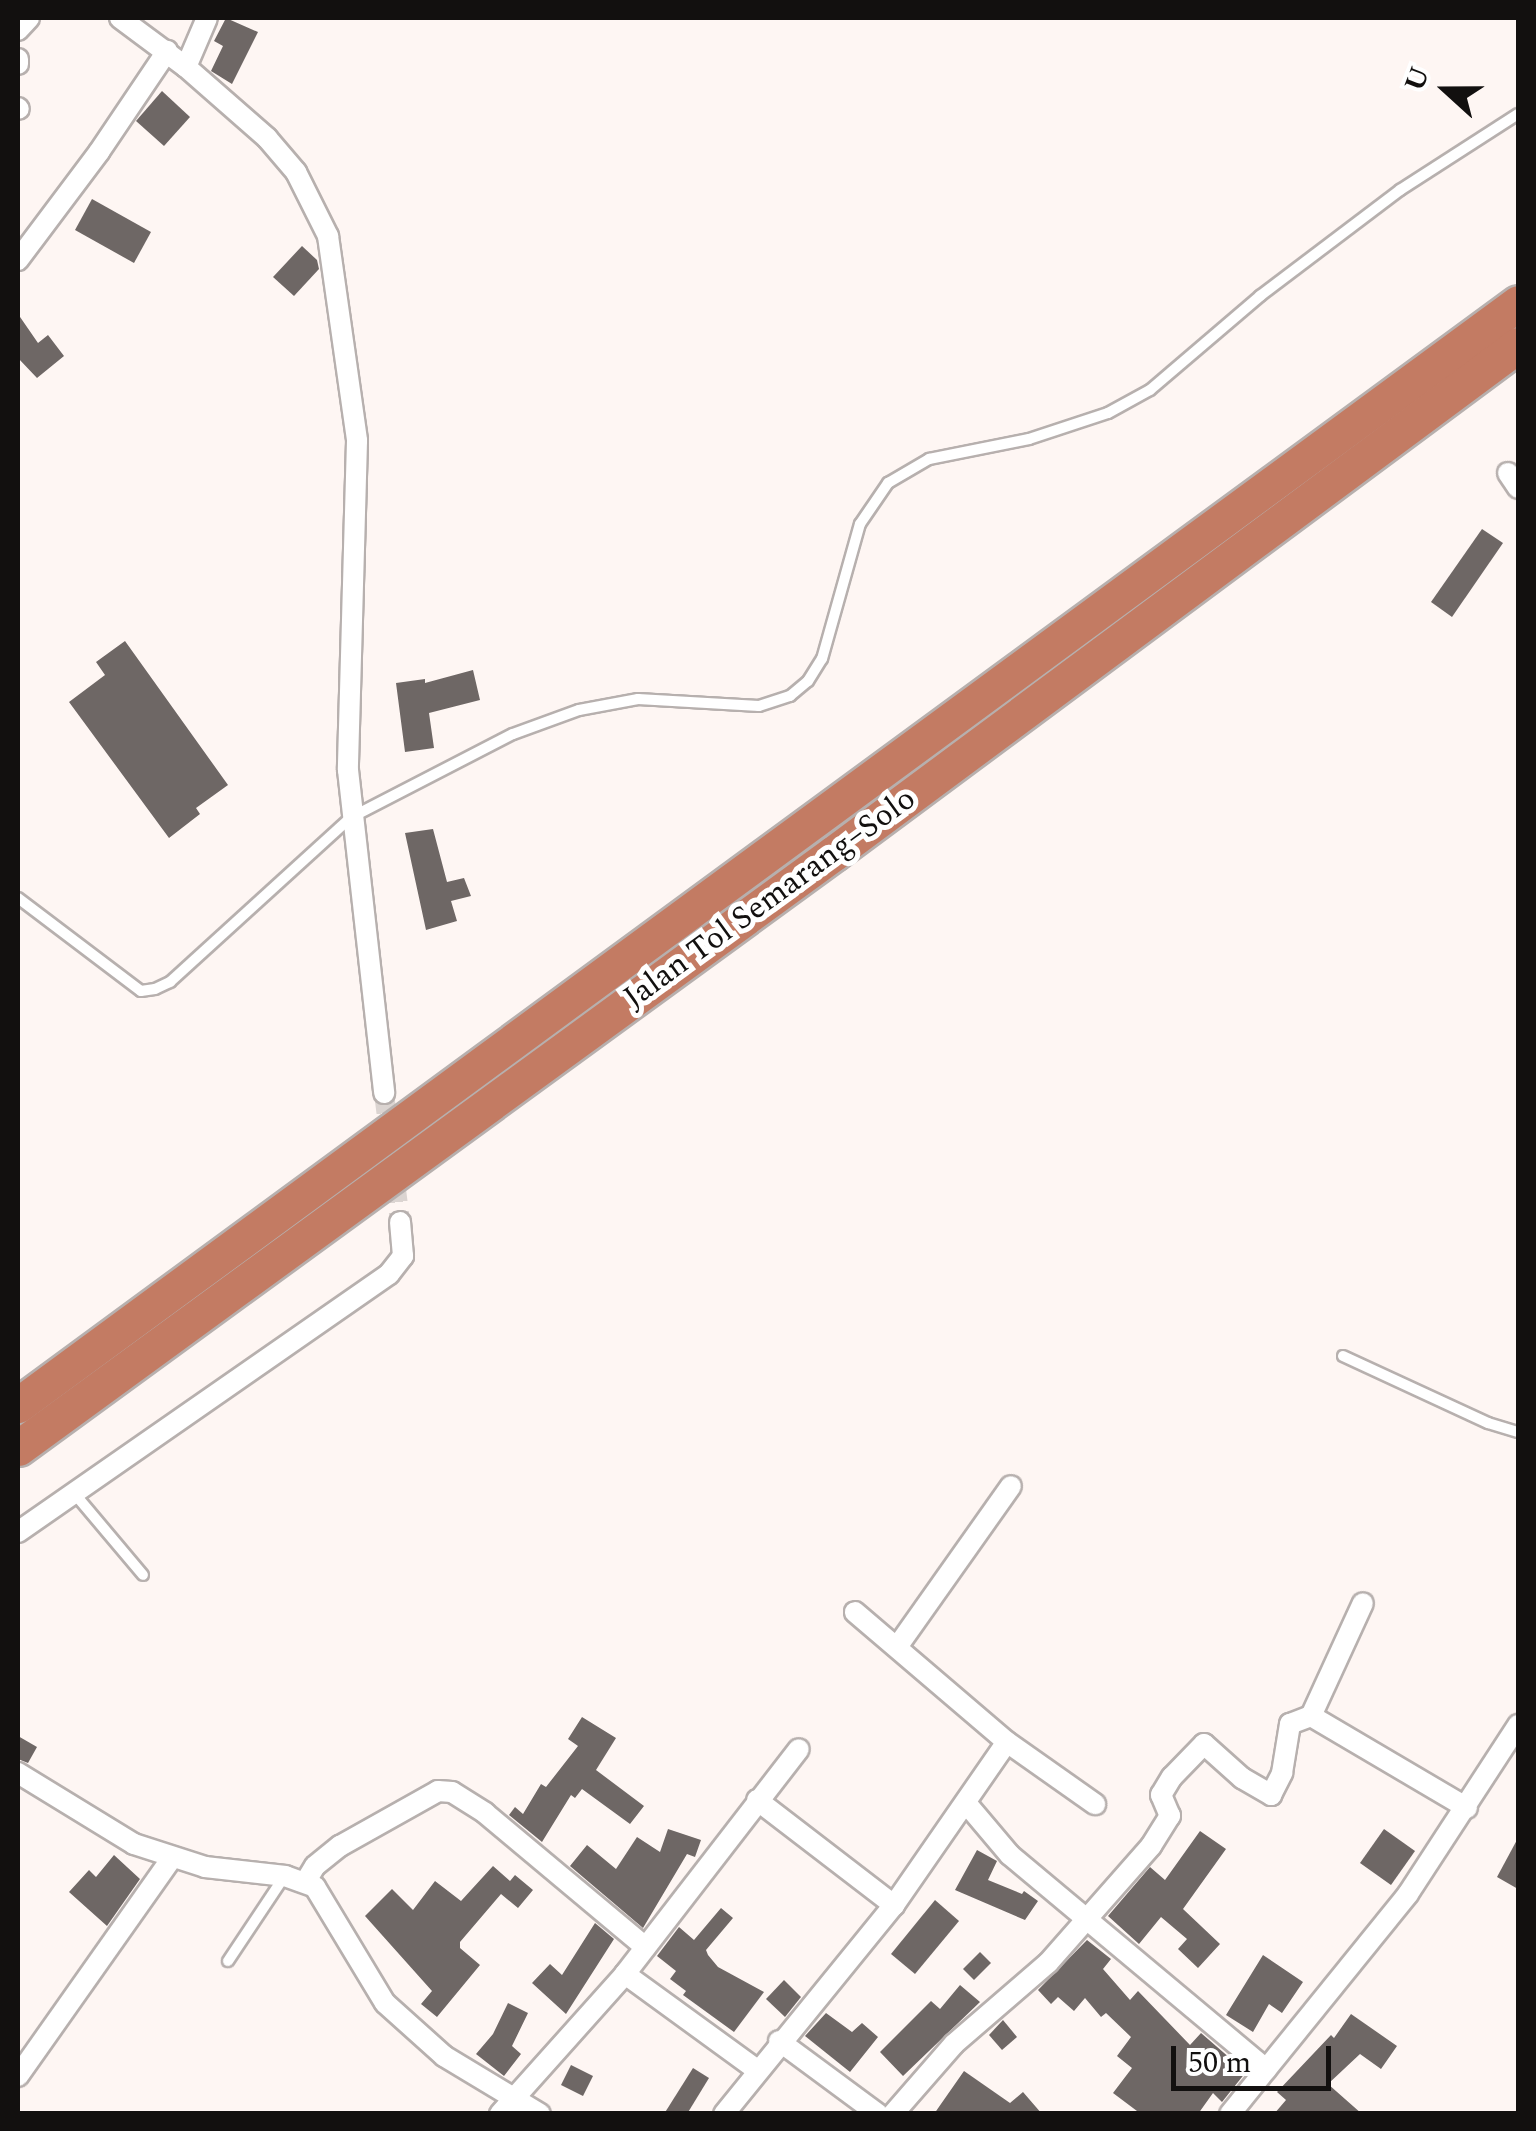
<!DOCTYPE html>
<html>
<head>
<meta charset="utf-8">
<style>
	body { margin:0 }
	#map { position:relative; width:1536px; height:2131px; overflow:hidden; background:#fef6f3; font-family:Spectral,serif }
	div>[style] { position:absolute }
	.building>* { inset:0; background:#6e6765 }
	.street-tunnel>* { height:20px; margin-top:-10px; transform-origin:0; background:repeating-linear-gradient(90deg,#dbd4d1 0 20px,transparent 0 30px) }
	.roads { filter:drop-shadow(2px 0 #b7b0ae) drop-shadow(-2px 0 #b7b0ae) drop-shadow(0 2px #b7b0ae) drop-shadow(0 -2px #b7b0ae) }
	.lane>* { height:10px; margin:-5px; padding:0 5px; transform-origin:5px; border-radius:5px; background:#fff }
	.street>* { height:20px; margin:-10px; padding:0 10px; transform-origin:10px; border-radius:10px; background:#fff }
	.highway>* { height:35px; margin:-17.5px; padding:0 17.5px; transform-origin:17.5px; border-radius:17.5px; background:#c37b63 }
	span { translate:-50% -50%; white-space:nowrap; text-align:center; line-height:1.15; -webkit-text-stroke:10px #fff; paint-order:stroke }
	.street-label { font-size:32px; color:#12100f }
	.frame { position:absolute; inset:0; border:20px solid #12100f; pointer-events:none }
	.north { position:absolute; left:1396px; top:40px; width:100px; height:100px; -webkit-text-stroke:8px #fff; paint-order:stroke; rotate:291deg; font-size:28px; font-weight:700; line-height:40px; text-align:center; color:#12100f }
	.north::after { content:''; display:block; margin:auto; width:35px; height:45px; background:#12100f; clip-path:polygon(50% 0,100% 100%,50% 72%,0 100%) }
	.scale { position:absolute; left:1171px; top:2046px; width:160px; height:45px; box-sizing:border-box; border:5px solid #12100f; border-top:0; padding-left:12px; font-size:30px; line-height:35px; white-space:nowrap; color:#12100f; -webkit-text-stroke:8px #fff; paint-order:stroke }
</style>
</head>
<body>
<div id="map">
	<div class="building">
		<div style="clip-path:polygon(226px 18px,258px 32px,232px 84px,211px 71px,223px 46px,214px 41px)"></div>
		<div style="clip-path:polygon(162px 91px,190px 117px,164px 146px,136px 121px)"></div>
		<div style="clip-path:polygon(92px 199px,151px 232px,134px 263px,75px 230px)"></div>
		<div style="clip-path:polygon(302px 246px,317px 260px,319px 269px,294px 296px,273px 277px)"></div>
		<div style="clip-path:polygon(18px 314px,38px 343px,48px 335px,64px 356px,37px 378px,18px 358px)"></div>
		<div style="clip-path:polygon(1482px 529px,1503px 543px,1452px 617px,1431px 602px)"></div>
		<div style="clip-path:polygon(125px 641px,228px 785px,196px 808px,200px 814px,169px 838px,69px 702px,105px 675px,96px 662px)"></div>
		<div style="clip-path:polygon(473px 670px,480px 700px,429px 713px,434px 748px,405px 752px,396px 683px,425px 679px,425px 683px)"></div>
		<div style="clip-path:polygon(433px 829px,447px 882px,464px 878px,471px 896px,451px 901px,457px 921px,426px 930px,405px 833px)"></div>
		<div style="clip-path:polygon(582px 1717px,616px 1738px,596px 1770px,644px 1806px,630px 1824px,582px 1789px,575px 1798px,571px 1795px,542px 1842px,509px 1815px,515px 1807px,523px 1814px,541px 1784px,546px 1787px,578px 1746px,568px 1739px)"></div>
		<div style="clip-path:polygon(18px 1736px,37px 1747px,28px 1763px,18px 1759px)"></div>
		<div style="clip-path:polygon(668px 1829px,701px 1840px,695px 1857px,687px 1854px,643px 1928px,570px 1866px,587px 1845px,616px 1869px,637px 1837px,660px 1852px)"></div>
		<div style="clip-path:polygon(1384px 1829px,1415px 1851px,1391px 1885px,1360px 1863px)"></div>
		<div style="clip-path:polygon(1200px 1831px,1226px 1849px,1183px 1909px,1220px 1944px,1198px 1968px,1178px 1949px,1187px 1939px,1161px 1917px,1139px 1944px,1108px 1916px,1150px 1867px,1165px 1880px)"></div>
		<div style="clip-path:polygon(1518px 1838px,1518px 1889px,1497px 1877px)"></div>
		<div style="clip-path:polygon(977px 1850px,997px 1861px,988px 1880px,1022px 1894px,1024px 1891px,1038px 1901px,1025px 1920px,955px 1890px)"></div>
		<div style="clip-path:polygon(114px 1855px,140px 1879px,107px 1926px,69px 1892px,89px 1870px,96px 1877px)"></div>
		<div style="clip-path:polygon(493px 1866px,510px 1881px,515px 1875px,533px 1890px,518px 1908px,501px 1894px,460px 1942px,460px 1948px,480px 1965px,437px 2017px,421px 2004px,432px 1991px,365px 1916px,392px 1889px,413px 1910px,435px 1881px,461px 1901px)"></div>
		<div style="clip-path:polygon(935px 1900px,959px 1921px,915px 1974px,891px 1954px)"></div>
		<div style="clip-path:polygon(721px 1908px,733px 1918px,706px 1950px,708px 1955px,718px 1967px,764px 1992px,734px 2032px,683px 1995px,686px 1991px,670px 1979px,676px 1971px,657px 1956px,679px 1927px,694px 1940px)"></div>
		<div style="clip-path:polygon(595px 1923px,614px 1939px,566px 2014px,532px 1983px,550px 1964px,562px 1975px)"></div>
		<div style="clip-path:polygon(1087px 1940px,1111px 1959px,1103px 1969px,1130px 2000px,1138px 1991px,1190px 2045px,1201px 2033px,1246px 2072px,1222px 2102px,1213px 2093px,1198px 2114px,1141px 2114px,1113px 2093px,1132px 2068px,1117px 2056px,1131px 2037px,1106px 2013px,1101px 2017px,1085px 1998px,1074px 2011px,1058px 1997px,1051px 2004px,1038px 1990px)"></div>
		<div style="clip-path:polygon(980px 1952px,991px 1963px,974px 1980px,963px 1969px)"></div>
		<div style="clip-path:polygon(1263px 1955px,1303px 1982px,1282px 2013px,1269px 2004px,1253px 2032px,1226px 2015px)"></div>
		<div style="clip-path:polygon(784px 1980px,801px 1997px,785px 2017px,766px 1999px)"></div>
		<div style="clip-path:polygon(960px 1985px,980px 2002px,903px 2076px,880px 2052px,931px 2001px,940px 2009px)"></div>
		<div style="clip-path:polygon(508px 2003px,528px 2013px,512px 2046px,521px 2054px,504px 2076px,476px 2054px,493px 2034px)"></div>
		<div style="clip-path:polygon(826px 2013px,852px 2032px,862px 2023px,878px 2037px,850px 2072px,805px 2036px)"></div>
		<div style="clip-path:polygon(1351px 2014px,1397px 2046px,1381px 2069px,1360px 2054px,1328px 2084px,1362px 2114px,1274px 2114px,1286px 2100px,1277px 2092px,1331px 2035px,1334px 2038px)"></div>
		<div style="clip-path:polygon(1003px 2020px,1017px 2037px,1002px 2050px,989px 2035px)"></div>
		<div style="clip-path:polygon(571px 2065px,593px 2076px,583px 2096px,561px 2085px)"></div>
		<div style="clip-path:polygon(693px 2068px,709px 2078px,687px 2114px,664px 2114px)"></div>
		<div style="clip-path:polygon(964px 2071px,1010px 2103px,1023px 2092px,1042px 2114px,934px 2114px)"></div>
	</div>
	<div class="street-tunnel">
		<div style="left:384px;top:1093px;width:130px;rotate:82.9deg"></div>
	</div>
	<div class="roads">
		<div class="lane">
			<div style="left:18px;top:898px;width:154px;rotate:37.1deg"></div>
			<div style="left:141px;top:991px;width:14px;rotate:-8deg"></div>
			<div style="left:155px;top:989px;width:17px;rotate:-25deg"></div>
			<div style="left:170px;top:982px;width:244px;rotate:-42.3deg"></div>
			<div style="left:350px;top:818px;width:183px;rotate:-27.3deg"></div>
			<div style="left:513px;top:734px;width:70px;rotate:-20deg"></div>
			<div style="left:579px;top:710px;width:60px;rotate:-10.6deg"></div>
			<div style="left:638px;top:699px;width:121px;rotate:3.3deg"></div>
			<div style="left:759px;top:706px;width:33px;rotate:-18deg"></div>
			<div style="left:790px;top:696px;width:23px;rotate:-40deg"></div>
			<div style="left:808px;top:681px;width:26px;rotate:-58deg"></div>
			<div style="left:822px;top:659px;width:140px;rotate:-74.3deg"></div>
			<div style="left:860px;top:524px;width:50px;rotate:-55.7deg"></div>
			<div style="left:888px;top:483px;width:48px;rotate:-30.3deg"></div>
			<div style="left:929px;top:459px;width:102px;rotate:-11.3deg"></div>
			<div style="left:1029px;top:439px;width:83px;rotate:-18.2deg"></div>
			<div style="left:1108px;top:413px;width:48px;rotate:-28.7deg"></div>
			<div style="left:1150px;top:390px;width:145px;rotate:-40.5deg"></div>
			<div style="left:1260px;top:296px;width:176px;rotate:-37.1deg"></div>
			<div style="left:1400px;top:190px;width:140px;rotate:-32.8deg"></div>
			<div style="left:1343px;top:1356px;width:160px;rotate:24.8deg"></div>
			<div style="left:1488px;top:1423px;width:31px;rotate:17deg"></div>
			<div style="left:74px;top:1493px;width:107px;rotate:49.9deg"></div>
			<div style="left:228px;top:1961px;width:101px;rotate:-56.3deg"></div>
		</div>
		<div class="street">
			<div style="left:120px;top:18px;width:82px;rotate:36.6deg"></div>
			<div style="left:186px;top:67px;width:108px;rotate:41.2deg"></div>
			<div style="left:267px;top:138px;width:45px;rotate:49.5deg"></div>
			<div style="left:296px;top:172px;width:72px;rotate:63.4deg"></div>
			<div style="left:328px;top:236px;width:207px;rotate:81.9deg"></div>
			<div style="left:357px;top:441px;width:329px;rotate:91.6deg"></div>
			<div style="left:348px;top:770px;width:325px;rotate:83.6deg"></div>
			<div style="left:18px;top:30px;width:16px;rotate:-47deg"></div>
			<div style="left:18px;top:59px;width:5px;rotate:90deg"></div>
			<div style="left:186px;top:67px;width:53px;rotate:-66.8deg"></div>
			<div style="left:18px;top:108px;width:1px;rotate:45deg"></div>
			<div style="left:18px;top:260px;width:135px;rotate:-53.1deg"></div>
			<div style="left:99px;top:152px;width:122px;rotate:-56deg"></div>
			<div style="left:1508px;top:473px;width:18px;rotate:56deg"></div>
			<div style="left:18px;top:1532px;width:452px;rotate:-34.8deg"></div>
			<div style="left:389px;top:1274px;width:23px;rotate:-52deg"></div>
			<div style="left:403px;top:1256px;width:34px;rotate:-95deg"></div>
			<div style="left:897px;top:1647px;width:197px;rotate:-54.7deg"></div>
			<div style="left:1311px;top:1716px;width:124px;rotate:-65.3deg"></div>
			<div style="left:1007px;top:1742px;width:108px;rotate:35.2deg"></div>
			<div style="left:18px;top:1773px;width:136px;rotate:31.5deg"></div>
			<div style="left:134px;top:1844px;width:75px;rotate:17.9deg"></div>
			<div style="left:205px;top:1867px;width:81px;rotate:6.4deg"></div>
			<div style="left:285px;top:1876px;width:32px;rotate:20deg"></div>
			<div style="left:315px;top:1887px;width:135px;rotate:58.9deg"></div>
			<div style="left:385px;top:2003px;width:79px;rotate:41.9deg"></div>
			<div style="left:444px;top:2056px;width:112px;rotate:31.1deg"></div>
			<div style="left:757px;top:1800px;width:173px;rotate:37.5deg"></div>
			<div style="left:966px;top:1803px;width:68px;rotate:49.8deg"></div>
			<div style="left:1010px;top:1855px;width:334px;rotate:39.9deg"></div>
			<div style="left:306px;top:1881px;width:17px;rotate:-59deg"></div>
			<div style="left:315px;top:1866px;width:32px;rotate:-39deg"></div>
			<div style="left:340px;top:1846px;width:112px;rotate:-29.3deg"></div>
			<div style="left:438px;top:1791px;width:14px;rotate:4deg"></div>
			<div style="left:452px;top:1792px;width:39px;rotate:32deg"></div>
			<div style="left:485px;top:1813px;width:209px;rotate:39.9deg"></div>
			<div style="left:625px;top:1974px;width:163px;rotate:36deg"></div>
			<div style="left:779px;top:2041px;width:123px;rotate:36.4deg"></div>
			<div style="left:18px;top:2076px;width:267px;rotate:-54.8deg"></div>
			<div style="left:500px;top:2114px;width:188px;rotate:-48.2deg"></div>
			<div style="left:625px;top:1974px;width:284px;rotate:-52.3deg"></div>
			<div style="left:724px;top:2114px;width:269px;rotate:-50.9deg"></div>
			<div style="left:894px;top:1905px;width:198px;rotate:-55.3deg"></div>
			<div style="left:1007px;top:1742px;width:200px;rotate:-139.5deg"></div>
			<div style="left:893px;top:2114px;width:93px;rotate:-48.9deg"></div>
			<div style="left:954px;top:2044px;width:124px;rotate:-40.8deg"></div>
			<div style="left:1048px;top:1963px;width:156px;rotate:-48.6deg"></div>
			<div style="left:1151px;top:1846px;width:36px;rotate:-58deg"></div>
			<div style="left:1170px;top:1816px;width:23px;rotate:-113deg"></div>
			<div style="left:1161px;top:1795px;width:21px;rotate:-59deg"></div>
			<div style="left:1172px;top:1777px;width:46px;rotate:-45.9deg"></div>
			<div style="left:1204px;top:1744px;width:51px;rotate:41.8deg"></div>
			<div style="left:1242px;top:1778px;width:34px;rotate:30deg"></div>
			<div style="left:1271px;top:1795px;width:25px;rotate:-63deg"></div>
			<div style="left:1282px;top:1773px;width:50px;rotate:-80.7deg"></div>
			<div style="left:1290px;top:1724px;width:22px;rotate:-21deg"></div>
			<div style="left:1311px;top:1716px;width:181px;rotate:30.5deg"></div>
			<div style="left:1230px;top:2114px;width:283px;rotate:-51deg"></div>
			<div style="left:1408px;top:1894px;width:202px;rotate:-56.9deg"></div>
		</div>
		<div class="highway">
			<div style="left:18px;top:1405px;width:1861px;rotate:-36.3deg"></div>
			<div style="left:18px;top:1448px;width:1010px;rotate:-36.1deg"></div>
			<div style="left:834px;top:853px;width:852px;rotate:-36.6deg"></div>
		</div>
	</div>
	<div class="street-label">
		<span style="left:770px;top:899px;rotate:-36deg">Jalan Tol Semarang–Solo</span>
	</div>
	<div class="frame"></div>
	<div class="north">U</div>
	<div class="scale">50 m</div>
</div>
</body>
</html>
